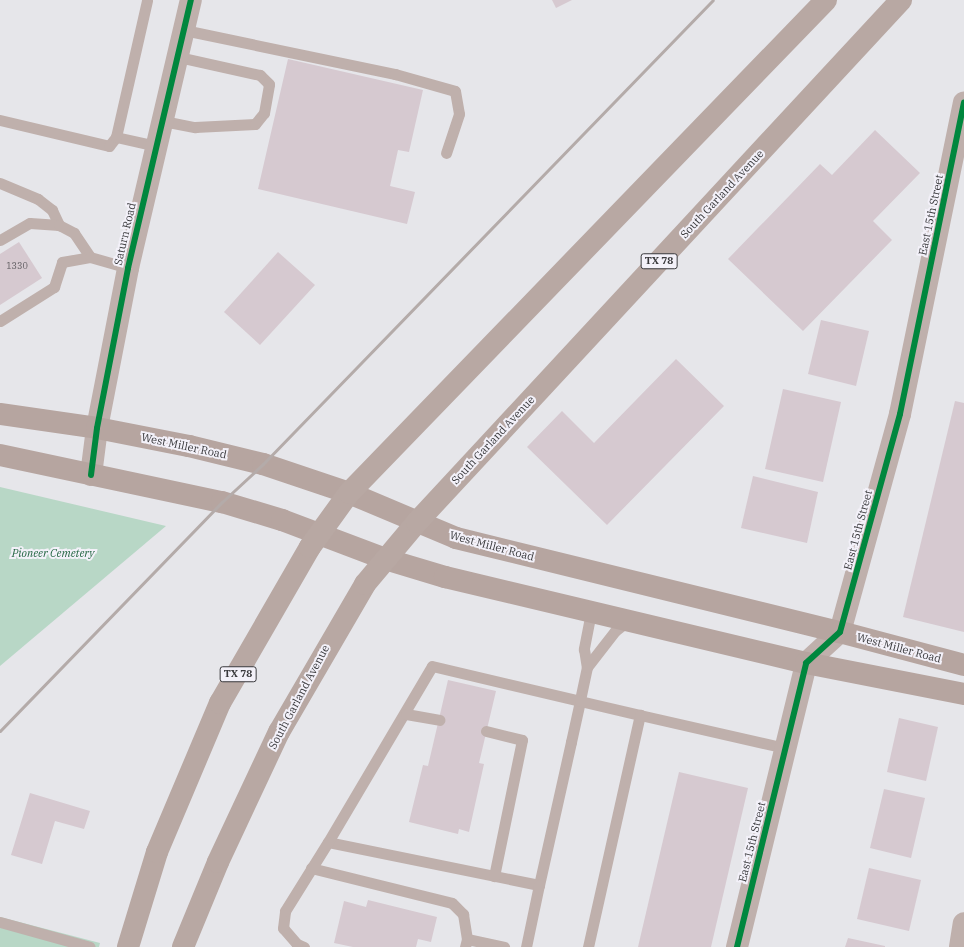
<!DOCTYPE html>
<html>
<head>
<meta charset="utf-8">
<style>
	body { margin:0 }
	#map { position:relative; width:964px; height:947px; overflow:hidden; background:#e6e6ea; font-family:"IBM Plex Serif",serif }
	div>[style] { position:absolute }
	.green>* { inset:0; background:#b8d7c6 }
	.building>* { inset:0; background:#d6c9d0 }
	.service>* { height:11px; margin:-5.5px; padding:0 5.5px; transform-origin:5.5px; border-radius:5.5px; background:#bfb0ac }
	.minor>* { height:22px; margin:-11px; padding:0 11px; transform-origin:11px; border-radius:11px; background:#bfb0ac }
	.tertiary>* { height:22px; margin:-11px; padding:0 11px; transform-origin:11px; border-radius:11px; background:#bfb0ac }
	.secondary>* { height:22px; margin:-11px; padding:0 11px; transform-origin:11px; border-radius:11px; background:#b6a5a0 }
	.primary>* { height:22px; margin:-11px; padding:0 11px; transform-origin:11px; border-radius:11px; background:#b8a8a3 }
	.rail>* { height:3px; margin:-1.5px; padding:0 1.5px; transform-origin:1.5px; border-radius:1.5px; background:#b4aba9 }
	.cycleway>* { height:6px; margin:-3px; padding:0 3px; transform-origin:3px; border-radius:3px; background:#00873e }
	span { translate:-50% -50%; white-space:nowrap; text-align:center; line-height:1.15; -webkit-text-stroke:4px #f3f1f9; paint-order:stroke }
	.number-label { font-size:9px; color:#605d61 }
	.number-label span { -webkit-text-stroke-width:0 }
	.shield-label span { padding:1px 3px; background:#f3f1f9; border:1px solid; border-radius:3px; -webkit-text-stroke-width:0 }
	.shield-label { font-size:10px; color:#39393c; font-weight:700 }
	.street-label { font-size:11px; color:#39393c }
	.park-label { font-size:11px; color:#246743; font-style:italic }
</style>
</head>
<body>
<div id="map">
	<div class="green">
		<div style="clip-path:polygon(0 487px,166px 526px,0 666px)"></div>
		<div style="clip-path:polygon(0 917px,100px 943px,99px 947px,0 947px)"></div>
	</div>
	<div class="building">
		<div style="clip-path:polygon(552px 0,572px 0,556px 8px)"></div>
		<div style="clip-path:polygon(288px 59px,423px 90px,409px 152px,398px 150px,390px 186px,415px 192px,407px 224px,258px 189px)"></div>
		<div style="clip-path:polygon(875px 130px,920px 173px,873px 221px,892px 240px,803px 331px,728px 259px,820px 164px,832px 175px)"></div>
		<div style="clip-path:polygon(19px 242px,42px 278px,0 305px,0 254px)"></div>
		<div style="clip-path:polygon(278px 252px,315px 285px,260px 345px,224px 312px)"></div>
		<div style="clip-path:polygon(821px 320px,869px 331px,856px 386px,808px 374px)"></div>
		<div style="clip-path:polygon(676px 359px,724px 406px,607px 525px,527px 447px,562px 411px,594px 443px)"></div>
		<div style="clip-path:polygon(783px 389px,841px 402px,823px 482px,765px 469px)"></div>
		<div style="clip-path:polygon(955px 401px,964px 403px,964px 632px,903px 617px)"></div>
		<div style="clip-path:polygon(753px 476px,818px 492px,807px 543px,741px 528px)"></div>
		<div style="clip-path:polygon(448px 680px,496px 691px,479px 763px,484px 764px,469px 832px,459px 829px,458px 834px,409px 822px,423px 765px,428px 766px)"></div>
		<div style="clip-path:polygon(899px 718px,938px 727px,926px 781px,887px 772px)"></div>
		<div style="clip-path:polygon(679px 772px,748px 788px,711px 947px,638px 947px)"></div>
		<div style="clip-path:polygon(884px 789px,925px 798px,911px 858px,870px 848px)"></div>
		<div style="clip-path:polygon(30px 793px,90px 811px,84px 829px,55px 821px,42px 864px,11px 855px)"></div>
		<div style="clip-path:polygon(869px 868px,921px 880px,909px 931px,857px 919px)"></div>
		<div style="clip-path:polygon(368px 900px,437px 917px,431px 942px,418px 939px,416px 947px,353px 947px,334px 943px,344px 901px,366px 907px)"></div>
		<div style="clip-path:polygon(848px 938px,885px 946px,885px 947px,845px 947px)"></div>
	</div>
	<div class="service">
		<div style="left:184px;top:30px;width:216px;rotate:11.8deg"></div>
		<div style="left:395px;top:74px;width:62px;rotate:15.8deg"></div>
		<div style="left:455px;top:91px;width:23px;rotate:80deg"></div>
		<div style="left:459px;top:114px;width:41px;rotate:108.4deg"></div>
		<div style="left:0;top:120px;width:112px;rotate:13.4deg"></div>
		<div style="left:109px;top:146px;width:11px;rotate:-52deg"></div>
		<div style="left:116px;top:137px;width:42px;rotate:12.4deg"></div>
		<div style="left:163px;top:121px;width:33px;rotate:11deg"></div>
		<div style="left:195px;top:127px;width:60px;rotate:-2.9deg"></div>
		<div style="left:255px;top:124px;width:14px;rotate:-51deg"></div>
		<div style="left:264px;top:113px;width:29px;rotate:-80deg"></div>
		<div style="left:269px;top:84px;width:13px;rotate:-135deg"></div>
		<div style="left:260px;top:75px;width:84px;rotate:-167.6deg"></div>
		<div style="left:116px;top:137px;width:140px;rotate:-77.2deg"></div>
		<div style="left:0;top:183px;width:41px;rotate:22.8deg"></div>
		<div style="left:38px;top:199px;width:18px;rotate:38deg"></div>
		<div style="left:52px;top:210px;width:17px;rotate:65deg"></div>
		<div style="left:0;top:240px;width:34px;rotate:-30deg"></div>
		<div style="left:30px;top:223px;width:29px;rotate:4deg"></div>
		<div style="left:59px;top:225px;width:17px;rotate:28deg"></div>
		<div style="left:74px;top:233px;width:29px;rotate:56deg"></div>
		<div style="left:0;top:321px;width:64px;rotate:-32.2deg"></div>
		<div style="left:54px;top:287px;width:26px;rotate:-72deg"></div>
		<div style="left:62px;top:262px;width:28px;rotate:-10deg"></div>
		<div style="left:90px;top:257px;width:40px;rotate:16deg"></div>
		<div style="left:591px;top:612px;width:38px;rotate:101deg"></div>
		<div style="left:584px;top:649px;width:18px;rotate:81deg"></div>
		<div style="left:587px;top:667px;width:35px;rotate:102deg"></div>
		<div style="left:580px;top:701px;width:42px;rotate:102.4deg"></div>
		<div style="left:571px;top:742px;width:147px;rotate:102.6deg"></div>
		<div style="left:539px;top:885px;width:215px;rotate:-168.5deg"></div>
		<div style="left:328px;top:842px;width:204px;rotate:-59.4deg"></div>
		<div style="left:432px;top:666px;width:152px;rotate:13.3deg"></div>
		<div style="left:580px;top:701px;width:62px;rotate:13.1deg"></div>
		<div style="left:587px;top:667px;width:46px;rotate:-52.1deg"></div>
		<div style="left:615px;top:631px;width:18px;rotate:-38deg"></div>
		<div style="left:406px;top:714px;width:34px;rotate:10deg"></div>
		<div style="left:486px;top:731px;width:37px;rotate:14deg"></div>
		<div style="left:522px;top:740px;width:139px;rotate:101.6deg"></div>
		<div style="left:311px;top:868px;width:145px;rotate:13.9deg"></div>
		<div style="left:452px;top:903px;width:16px;rotate:45deg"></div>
		<div style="left:463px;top:914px;width:25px;rotate:81deg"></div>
		<div style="left:0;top:922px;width:93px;rotate:15.5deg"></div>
		<div style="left:304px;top:947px;width:8px;rotate:-157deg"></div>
		<div style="left:297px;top:944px;width:21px;rotate:-131deg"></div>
		<div style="left:283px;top:928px;width:17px;rotate:-83deg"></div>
		<div style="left:285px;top:911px;width:81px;rotate:-58.1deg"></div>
		<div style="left:465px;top:947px;width:8px;rotate:-76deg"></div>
		<div style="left:467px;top:939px;width:38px;rotate:12deg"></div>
		<div style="left:526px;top:947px;width:63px;rotate:-78.2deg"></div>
		<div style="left:588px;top:947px;width:238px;rotate:-77.4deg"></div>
		<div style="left:640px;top:715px;width:149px;rotate:12.8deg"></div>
	</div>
	<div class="minor">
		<div style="left:737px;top:947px;width:292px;rotate:-76.3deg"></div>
		<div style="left:806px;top:663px;width:46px;rotate:-42.4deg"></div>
		<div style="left:840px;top:632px;width:226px;rotate:-74.6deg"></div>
		<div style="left:900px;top:414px;width:318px;rotate:-78.4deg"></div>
		<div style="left:960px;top:947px;width:24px;rotate:-81deg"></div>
	</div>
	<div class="tertiary">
		<div style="left:91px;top:475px;width:47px;rotate:-82.7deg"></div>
		<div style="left:97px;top:428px;width:163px;rotate:-79deg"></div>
		<div style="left:128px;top:268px;width:275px;rotate:-76.8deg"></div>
	</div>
	<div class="secondary">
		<div style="left:0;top:414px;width:98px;rotate:8.2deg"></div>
		<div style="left:97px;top:428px;width:94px;rotate:11.1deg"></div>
		<div style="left:189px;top:446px;width:76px;rotate:13.7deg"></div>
		<div style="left:263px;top:464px;width:91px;rotate:18.6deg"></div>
		<div style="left:349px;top:493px;width:116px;rotate:22.8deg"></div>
		<div style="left:456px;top:538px;width:395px;rotate:13.8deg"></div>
		<div style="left:840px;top:632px;width:128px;rotate:14.9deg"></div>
		<div style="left:0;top:455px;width:227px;rotate:12deg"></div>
		<div style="left:222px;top:502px;width:63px;rotate:16.7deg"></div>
		<div style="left:282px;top:520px;width:110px;rotate:20.7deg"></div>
		<div style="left:385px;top:559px;width:63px;rotate:16.7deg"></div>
		<div style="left:445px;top:577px;width:371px;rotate:13.4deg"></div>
		<div style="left:806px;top:663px;width:161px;rotate:11.1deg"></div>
	</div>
	<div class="primary">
		<div style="left:128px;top:947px;width:99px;rotate:-73deg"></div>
		<div style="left:157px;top:852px;width:162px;rotate:-67.1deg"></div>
		<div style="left:220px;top:703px;width:180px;rotate:-60deg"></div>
		<div style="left:310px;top:547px;width:67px;rotate:-54.2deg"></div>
		<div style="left:349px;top:493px;width:686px;rotate:-45.94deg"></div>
		<div style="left:183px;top:947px;width:92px;rotate:-67.6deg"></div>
		<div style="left:218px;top:862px;width:144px;rotate:-64.9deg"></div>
		<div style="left:279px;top:732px;width:171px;rotate:-59.8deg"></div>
		<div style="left:365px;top:584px;width:81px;rotate:-50deg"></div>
		<div style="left:417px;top:522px;width:712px;rotate:-47.16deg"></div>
	</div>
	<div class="rail">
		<div style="left:0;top:731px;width:319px;rotate:-45.9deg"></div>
		<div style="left:222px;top:502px;width:56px;rotate:-42.8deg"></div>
		<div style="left:263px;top:464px;width:646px;rotate:-45.88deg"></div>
	</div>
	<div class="cycleway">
		<div style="left:91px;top:475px;width:47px;rotate:-82.7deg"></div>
		<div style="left:97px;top:428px;width:163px;rotate:-79deg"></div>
		<div style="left:128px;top:268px;width:275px;rotate:-76.8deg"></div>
		<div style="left:737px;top:947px;width:292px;rotate:-76.3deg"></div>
		<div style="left:806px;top:663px;width:46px;rotate:-42.4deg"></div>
		<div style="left:840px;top:632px;width:226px;rotate:-74.6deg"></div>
		<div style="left:900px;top:414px;width:318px;rotate:-78.4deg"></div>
	</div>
	<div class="number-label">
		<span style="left:17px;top:266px">1330</span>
	</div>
	<div class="shield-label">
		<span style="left:659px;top:261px">TX 78</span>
		<span style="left:238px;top:674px">TX 78</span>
	</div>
	<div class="street-label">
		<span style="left:722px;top:194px;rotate:-47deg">South Garland Avenue</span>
		<span style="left:931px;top:215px;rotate:-78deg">East 15th Street</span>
		<span style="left:125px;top:234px;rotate:-77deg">Saturn Road</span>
		<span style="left:493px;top:440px;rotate:-47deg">South Garland Avenue</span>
		<span style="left:184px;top:446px;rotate:12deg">West Miller Road</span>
		<span style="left:858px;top:530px;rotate:-75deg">East 15th Street</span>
		<span style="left:492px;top:546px;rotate:15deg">West Miller Road</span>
		<span style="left:899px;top:648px;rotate:15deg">West Miller Road</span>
		<span style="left:299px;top:697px;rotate:-62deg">South Garland Avenue</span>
		<span style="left:752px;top:842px;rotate:-76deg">East 15th Street</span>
	</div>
	<div class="park-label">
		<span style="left:53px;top:553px">Pioneer Cemetery</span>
	</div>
</div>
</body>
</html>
